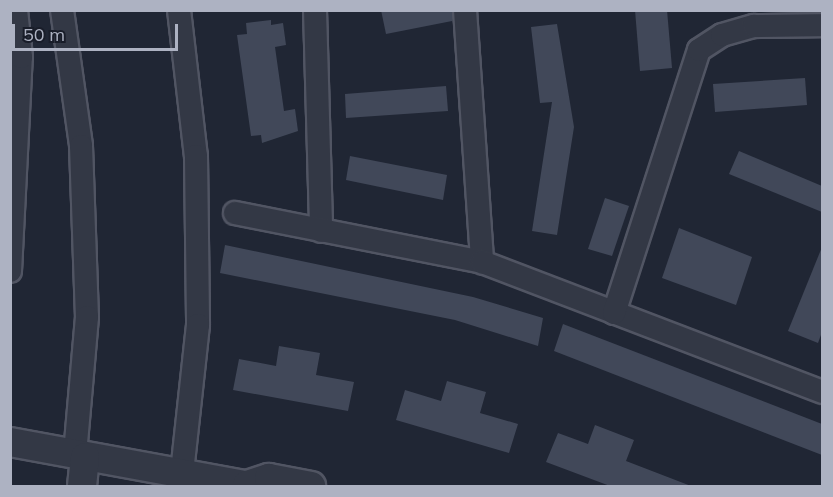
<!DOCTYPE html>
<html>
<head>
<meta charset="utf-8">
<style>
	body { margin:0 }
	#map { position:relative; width:833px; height:497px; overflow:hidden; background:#202634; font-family:Mulish,sans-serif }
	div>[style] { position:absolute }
	.building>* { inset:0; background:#414859 }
	.roads { filter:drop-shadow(2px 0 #515563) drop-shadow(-2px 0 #515563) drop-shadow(0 2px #515563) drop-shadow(0 -2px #515563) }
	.minor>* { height:22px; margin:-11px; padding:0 11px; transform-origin:11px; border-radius:11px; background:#333845 }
	.tertiary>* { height:28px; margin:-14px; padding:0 14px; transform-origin:14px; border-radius:14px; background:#333845 }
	span { translate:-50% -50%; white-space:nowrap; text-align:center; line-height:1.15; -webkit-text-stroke:6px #191d29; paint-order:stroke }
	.frame { position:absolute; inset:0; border:12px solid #adb2c2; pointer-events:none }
	.scale { position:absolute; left:12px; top:24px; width:166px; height:27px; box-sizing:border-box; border:3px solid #adb2c2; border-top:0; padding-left:8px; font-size:18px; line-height:21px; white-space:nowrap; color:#adb2c2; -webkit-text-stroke:4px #191d29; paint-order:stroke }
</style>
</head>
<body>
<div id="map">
	<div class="building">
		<div style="clip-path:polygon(381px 10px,452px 10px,452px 21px,386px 34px)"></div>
		<div style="clip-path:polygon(635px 10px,667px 10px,672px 68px,640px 71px)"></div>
		<div style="clip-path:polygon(271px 20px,271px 25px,283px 23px,286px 45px,275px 47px,284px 111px,295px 109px,298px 131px,262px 143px,261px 135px,251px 136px,237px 35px,247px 34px,246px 23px)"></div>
		<div style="clip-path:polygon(557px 24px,574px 127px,557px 235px,532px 231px,552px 102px,540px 103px,531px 27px)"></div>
		<div style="clip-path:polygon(805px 78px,807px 105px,715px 112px,713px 84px)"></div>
		<div style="clip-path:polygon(446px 86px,448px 111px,346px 118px,345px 94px)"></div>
		<div style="clip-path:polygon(739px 151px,822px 186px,822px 212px,729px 174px)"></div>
		<div style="clip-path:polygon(350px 156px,447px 175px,443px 200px,346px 180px)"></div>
		<div style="clip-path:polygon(605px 198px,629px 206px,612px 256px,588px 249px)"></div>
		<div style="clip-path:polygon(679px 228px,752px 257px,736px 305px,662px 278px)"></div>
		<div style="clip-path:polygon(225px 245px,473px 297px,543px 318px,538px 346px,455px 320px,220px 273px)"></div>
		<div style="clip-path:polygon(822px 247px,822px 332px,818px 343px,788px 331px)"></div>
		<div style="clip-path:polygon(563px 324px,822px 424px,822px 455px,554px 351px)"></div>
		<div style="clip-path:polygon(279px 346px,320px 353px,316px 375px,354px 382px,348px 411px,233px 390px,239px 359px,276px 366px)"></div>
		<div style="clip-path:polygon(447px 381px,486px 392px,480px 413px,518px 424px,509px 453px,396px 420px,405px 390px,441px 401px)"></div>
		<div style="clip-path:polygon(595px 425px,634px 440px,626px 461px,691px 486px,610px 486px,546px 462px,558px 433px,588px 444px)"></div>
	</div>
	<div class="roads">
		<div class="minor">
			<div style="left:62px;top:10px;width:137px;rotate:82deg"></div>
			<div style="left:81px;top:146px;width:171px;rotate:88deg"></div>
			<div style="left:87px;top:317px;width:139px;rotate:95deg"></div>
			<div style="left:179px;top:10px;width:147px;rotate:83.4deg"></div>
			<div style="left:196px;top:156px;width:169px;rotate:89.3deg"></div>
			<div style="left:198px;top:325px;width:148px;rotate:96.2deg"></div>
			<div style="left:315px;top:10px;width:221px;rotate:88.4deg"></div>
			<div style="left:465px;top:10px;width:253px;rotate:86.1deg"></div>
			<div style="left:235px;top:213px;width:252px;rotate:11.2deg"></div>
			<div style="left:482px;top:262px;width:364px;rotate:20.9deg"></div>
			<div style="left:10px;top:271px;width:214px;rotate:-87.1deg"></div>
			<div style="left:21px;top:57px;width:47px;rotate:-96.1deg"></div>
			<div style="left:614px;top:313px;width:276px;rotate:-72.1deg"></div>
			<div style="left:699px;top:50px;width:27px;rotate:-33deg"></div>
			<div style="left:722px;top:35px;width:33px;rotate:-16deg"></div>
			<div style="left:754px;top:26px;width:68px;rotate:-0.8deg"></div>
		</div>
		<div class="tertiary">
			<div style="left:10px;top:442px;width:244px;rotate:10.4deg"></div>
			<div style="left:247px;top:485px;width:23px;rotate:-18deg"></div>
			<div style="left:269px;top:478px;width:43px;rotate:10.8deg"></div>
			<div style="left:82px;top:486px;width:29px;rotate:-84deg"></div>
		</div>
	</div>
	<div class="frame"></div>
	<div class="scale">50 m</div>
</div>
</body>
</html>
